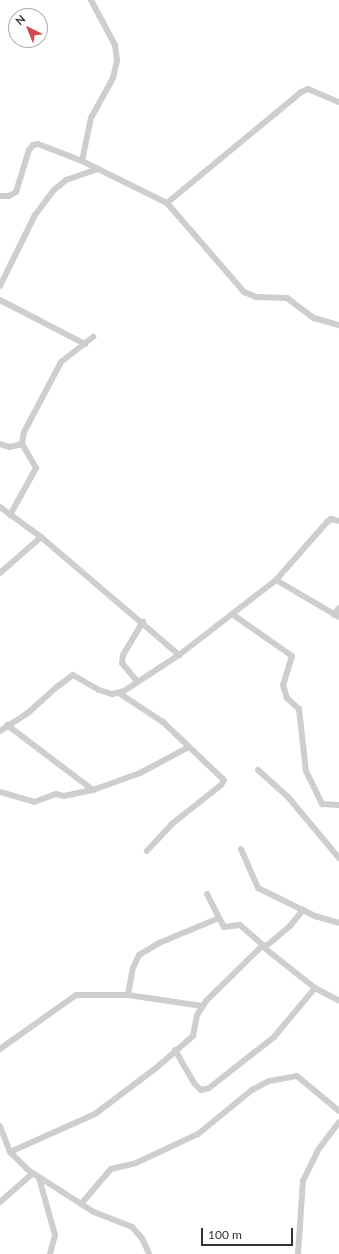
<!DOCTYPE html>
<html>
<head>
<meta charset="utf-8">
<style>
	body { margin:0 }
	#map { position:relative; width:339px; height:1254px; overflow:hidden; background:#fff; font-family:Lato,sans-serif }
	div>[style] { position:absolute }
	.street>* { height:6px; margin:-3px; padding:0 3px; transform-origin:3px; border-radius:3px; background:#cecece }
	span { translate:-50% -50%; white-space:nowrap; text-align:center; line-height:1.15; -webkit-text-stroke:4px #fff; paint-order:stroke }
	.north { position:absolute; left:8px; top:8px; width:40px; height:40px; box-sizing:border-box; background:#fff; border:1px solid #adadad; border-radius:50%; rotate:317deg; font-size:11px; font-weight:700; line-height:16px; text-align:center; color:#313131 }
	.north::after { content:''; display:block; margin:auto; width:14px; height:18px; background:#d3484f; clip-path:polygon(50% 0,100% 100%,50% 72%,0 100%) }
	.scale { position:absolute; left:201px; top:1228px; width:92px; height:18px; box-sizing:border-box; border:2px solid #313131; border-top:0; padding-left:5px; font-size:12px; line-height:14px; white-space:nowrap; color:#313131; -webkit-text-stroke:3px #fff; paint-order:stroke }
</style>
</head>
<body>
<div id="map">
	<div class="street">
		<div style="left:82px;top:161px;width:44px;rotate:-78.2deg"></div>
		<div style="left:91px;top:118px;width:46px;rotate:-61.2deg"></div>
		<div style="left:113px;top:78px;width:18px;rotate:-77deg"></div>
		<div style="left:117px;top:60px;width:15px;rotate:-98deg"></div>
		<div style="left:115px;top:45px;width:51px;rotate:-118.1deg"></div>
		<div style="left:0;top:196px;width:9px"></div>
		<div style="left:9px;top:196px;width:8px;rotate:-30deg"></div>
		<div style="left:16px;top:192px;width:44px;rotate:-72.8deg"></div>
		<div style="left:29px;top:150px;width:6px;rotate:-51deg"></div>
		<div style="left:33px;top:145px;width:5px;rotate:-11deg"></div>
		<div style="left:38px;top:144px;width:47px;rotate:21.1deg"></div>
		<div style="left:82px;top:161px;width:95px;rotate:26.3deg"></div>
		<div style="left:167px;top:203px;width:174px;rotate:-39.6deg"></div>
		<div style="left:301px;top:92px;width:8px;rotate:-23deg"></div>
		<div style="left:308px;top:89px;width:34px;rotate:23deg"></div>
		<div style="left:167px;top:203px;width:118px;rotate:49.1deg"></div>
		<div style="left:244px;top:292px;width:13px;rotate:23deg"></div>
		<div style="left:256px;top:297px;width:31px;rotate:2deg"></div>
		<div style="left:287px;top:298px;width:34px;rotate:37deg"></div>
		<div style="left:314px;top:318px;width:26px;rotate:16deg"></div>
		<div style="left:0;top:286px;width:79px;rotate:-63.8deg"></div>
		<div style="left:35px;top:215px;width:31px;rotate:-53deg"></div>
		<div style="left:54px;top:190px;width:16px;rotate:-40deg"></div>
		<div style="left:66px;top:180px;width:34px;rotate:-19deg"></div>
		<div style="left:0;top:300px;width:96px;rotate:27.4deg"></div>
		<div style="left:0;top:444px;width:10px;rotate:17deg"></div>
		<div style="left:10px;top:447px;width:12px;rotate:-14deg"></div>
		<div style="left:0;top:507px;width:51px;rotate:36.2deg"></div>
		<div style="left:41px;top:537px;width:182px;rotate:40.5deg"></div>
		<div style="left:10px;top:515px;width:54px;rotate:-61deg"></div>
		<div style="left:36px;top:468px;width:28px;rotate:-120deg"></div>
		<div style="left:22px;top:444px;width:12px;rotate:-81deg"></div>
		<div style="left:24px;top:432px;width:79px;rotate:-62.1deg"></div>
		<div style="left:61px;top:362px;width:41px;rotate:-38deg"></div>
		<div style="left:0;top:573px;width:55px;rotate:-41.3deg"></div>
		<div style="left:276px;top:580px;width:77px;rotate:-48.7deg"></div>
		<div style="left:327px;top:522px;width:5px;rotate:-37deg"></div>
		<div style="left:331px;top:519px;width:8px;rotate:14deg"></div>
		<div style="left:232px;top:614px;width:73px;rotate:35deg"></div>
		<div style="left:292px;top:656px;width:30px;rotate:107deg"></div>
		<div style="left:283px;top:685px;width:14px;rotate:73deg"></div>
		<div style="left:287px;top:698px;width:16px;rotate:43deg"></div>
		<div style="left:299px;top:709px;width:62px;rotate:83.6deg"></div>
		<div style="left:306px;top:771px;width:37px;rotate:64deg"></div>
		<div style="left:322px;top:804px;width:17px;rotate:3deg"></div>
		<div style="left:334px;top:615px;width:9px;rotate:-54deg"></div>
		<div style="left:137px;top:681px;width:23px;rotate:-130deg"></div>
		<div style="left:122px;top:663px;width:8px;rotate:-83deg"></div>
		<div style="left:123px;top:655px;width:39px;rotate:-59deg"></div>
		<div style="left:119px;top:693px;width:53px;rotate:33.4deg"></div>
		<div style="left:163px;top:722px;width:84px;rotate:43.6deg"></div>
		<div style="left:224px;top:780px;width:6px;rotate:121deg"></div>
		<div style="left:221px;top:785px;width:63px;rotate:141.5deg"></div>
		<div style="left:172px;top:824px;width:37px;rotate:133deg"></div>
		<div style="left:7px;top:725px;width:108px;rotate:37.1deg"></div>
		<div style="left:0;top:731px;width:35px;rotate:-33deg"></div>
		<div style="left:29px;top:712px;width:38px;rotate:-42deg"></div>
		<div style="left:57px;top:687px;width:20px;rotate:-37deg"></div>
		<div style="left:73px;top:675px;width:30px;rotate:30deg"></div>
		<div style="left:99px;top:690px;width:14px;rotate:17deg"></div>
		<div style="left:112px;top:694px;width:12px;rotate:-14deg"></div>
		<div style="left:124px;top:691px;width:66px;rotate:-33.2deg"></div>
		<div style="left:179px;top:655px;width:123px;rotate:-37.7deg"></div>
		<div style="left:276px;top:580px;width:73px;rotate:30.4deg"></div>
		<div style="left:258px;top:770px;width:40px;rotate:42deg"></div>
		<div style="left:288px;top:797px;width:80px;rotate:50.1deg"></div>
		<div style="left:0;top:792px;width:35px;rotate:16deg"></div>
		<div style="left:34px;top:802px;width:23px;rotate:-20deg"></div>
		<div style="left:56px;top:794px;width:8px;rotate:14deg"></div>
		<div style="left:64px;top:796px;width:30px;rotate:-12deg"></div>
		<div style="left:93px;top:790px;width:50px;rotate:-19.9deg"></div>
		<div style="left:140px;top:773px;width:55px;rotate:-28deg"></div>
		<div style="left:241px;top:849px;width:43px;rotate:66.4deg"></div>
		<div style="left:258px;top:888px;width:64px;rotate:26.2deg"></div>
		<div style="left:315px;top:916px;width:25px;rotate:16deg"></div>
		<div style="left:207px;top:894px;width:37px;rotate:63deg"></div>
		<div style="left:224px;top:927px;width:16px;rotate:-7deg"></div>
		<div style="left:240px;top:925px;width:32px;rotate:41deg"></div>
		<div style="left:265px;top:947px;width:33px;rotate:-40deg"></div>
		<div style="left:290px;top:926px;width:21px;rotate:-51deg"></div>
		<div style="left:128px;top:995px;width:27px;rotate:-80deg"></div>
		<div style="left:133px;top:968px;width:14px;rotate:-65deg"></div>
		<div style="left:139px;top:955px;width:23px;rotate:-31deg"></div>
		<div style="left:159px;top:943px;width:65px;rotate:-22.6deg"></div>
		<div style="left:0;top:1049px;width:93px;rotate:-35.4deg"></div>
		<div style="left:76px;top:995px;width:52px"></div>
		<div style="left:128px;top:995px;width:75px;rotate:8.5deg"></div>
		<div style="left:175px;top:1050px;width:39px;rotate:60deg"></div>
		<div style="left:195px;top:1084px;width:8px;rotate:45deg"></div>
		<div style="left:201px;top:1090px;width:8px;rotate:-14deg"></div>
		<div style="left:209px;top:1088px;width:83px;rotate:-38.1deg"></div>
		<div style="left:274px;top:1037px;width:64px;rotate:-50.1deg"></div>
		<div style="left:0;top:1126px;width:28px;rotate:69deg"></div>
		<div style="left:10px;top:1152px;width:25px;rotate:45deg"></div>
		<div style="left:28px;top:1170px;width:78px;rotate:32.5deg"></div>
		<div style="left:94px;top:1212px;width:41px;rotate:21.5deg"></div>
		<div style="left:132px;top:1227px;width:15px;rotate:48deg"></div>
		<div style="left:142px;top:1238px;width:17px;rotate:66deg"></div>
		<div style="left:10px;top:1152px;width:93px;rotate:-24.1deg"></div>
		<div style="left:95px;top:1114px;width:76px;rotate:-37deg"></div>
		<div style="left:156px;top:1068px;width:49px;rotate:-40.9deg"></div>
		<div style="left:193px;top:1036px;width:21px;rotate:-79deg"></div>
		<div style="left:197px;top:1015px;width:17px;rotate:-57deg"></div>
		<div style="left:206px;top:1001px;width:78px;rotate:-44.5deg"></div>
		<div style="left:262px;top:946px;width:68px;rotate:38.4deg"></div>
		<div style="left:315px;top:988px;width:27px;rotate:28deg"></div>
		<div style="left:39px;top:1178px;width:59px;rotate:74.3deg"></div>
		<div style="left:55px;top:1235px;width:20px;rotate:105deg"></div>
		<div style="left:0;top:1202px;width:43px;rotate:-41.2deg"></div>
		<div style="left:81px;top:1204px;width:46px;rotate:-49.4deg"></div>
		<div style="left:111px;top:1169px;width:26px;rotate:-13deg"></div>
		<div style="left:136px;top:1163px;width:68px;rotate:-25.1deg"></div>
		<div style="left:198px;top:1134px;width:70px;rotate:-39.2deg"></div>
		<div style="left:252px;top:1090px;width:19px;rotate:-28deg"></div>
		<div style="left:269px;top:1081px;width:28px;rotate:-10deg"></div>
		<div style="left:297px;top:1076px;width:55px;rotate:39.8deg"></div>
		<div style="left:298px;top:1254px;width:73px;rotate:-86.1deg"></div>
		<div style="left:303px;top:1181px;width:34px;rotate:-64deg"></div>
		<div style="left:318px;top:1150px;width:35px;rotate:-53deg"></div>
	</div>
	<div class="north">N</div>
	<div class="scale">100 m</div>
</div>
</body>
</html>
